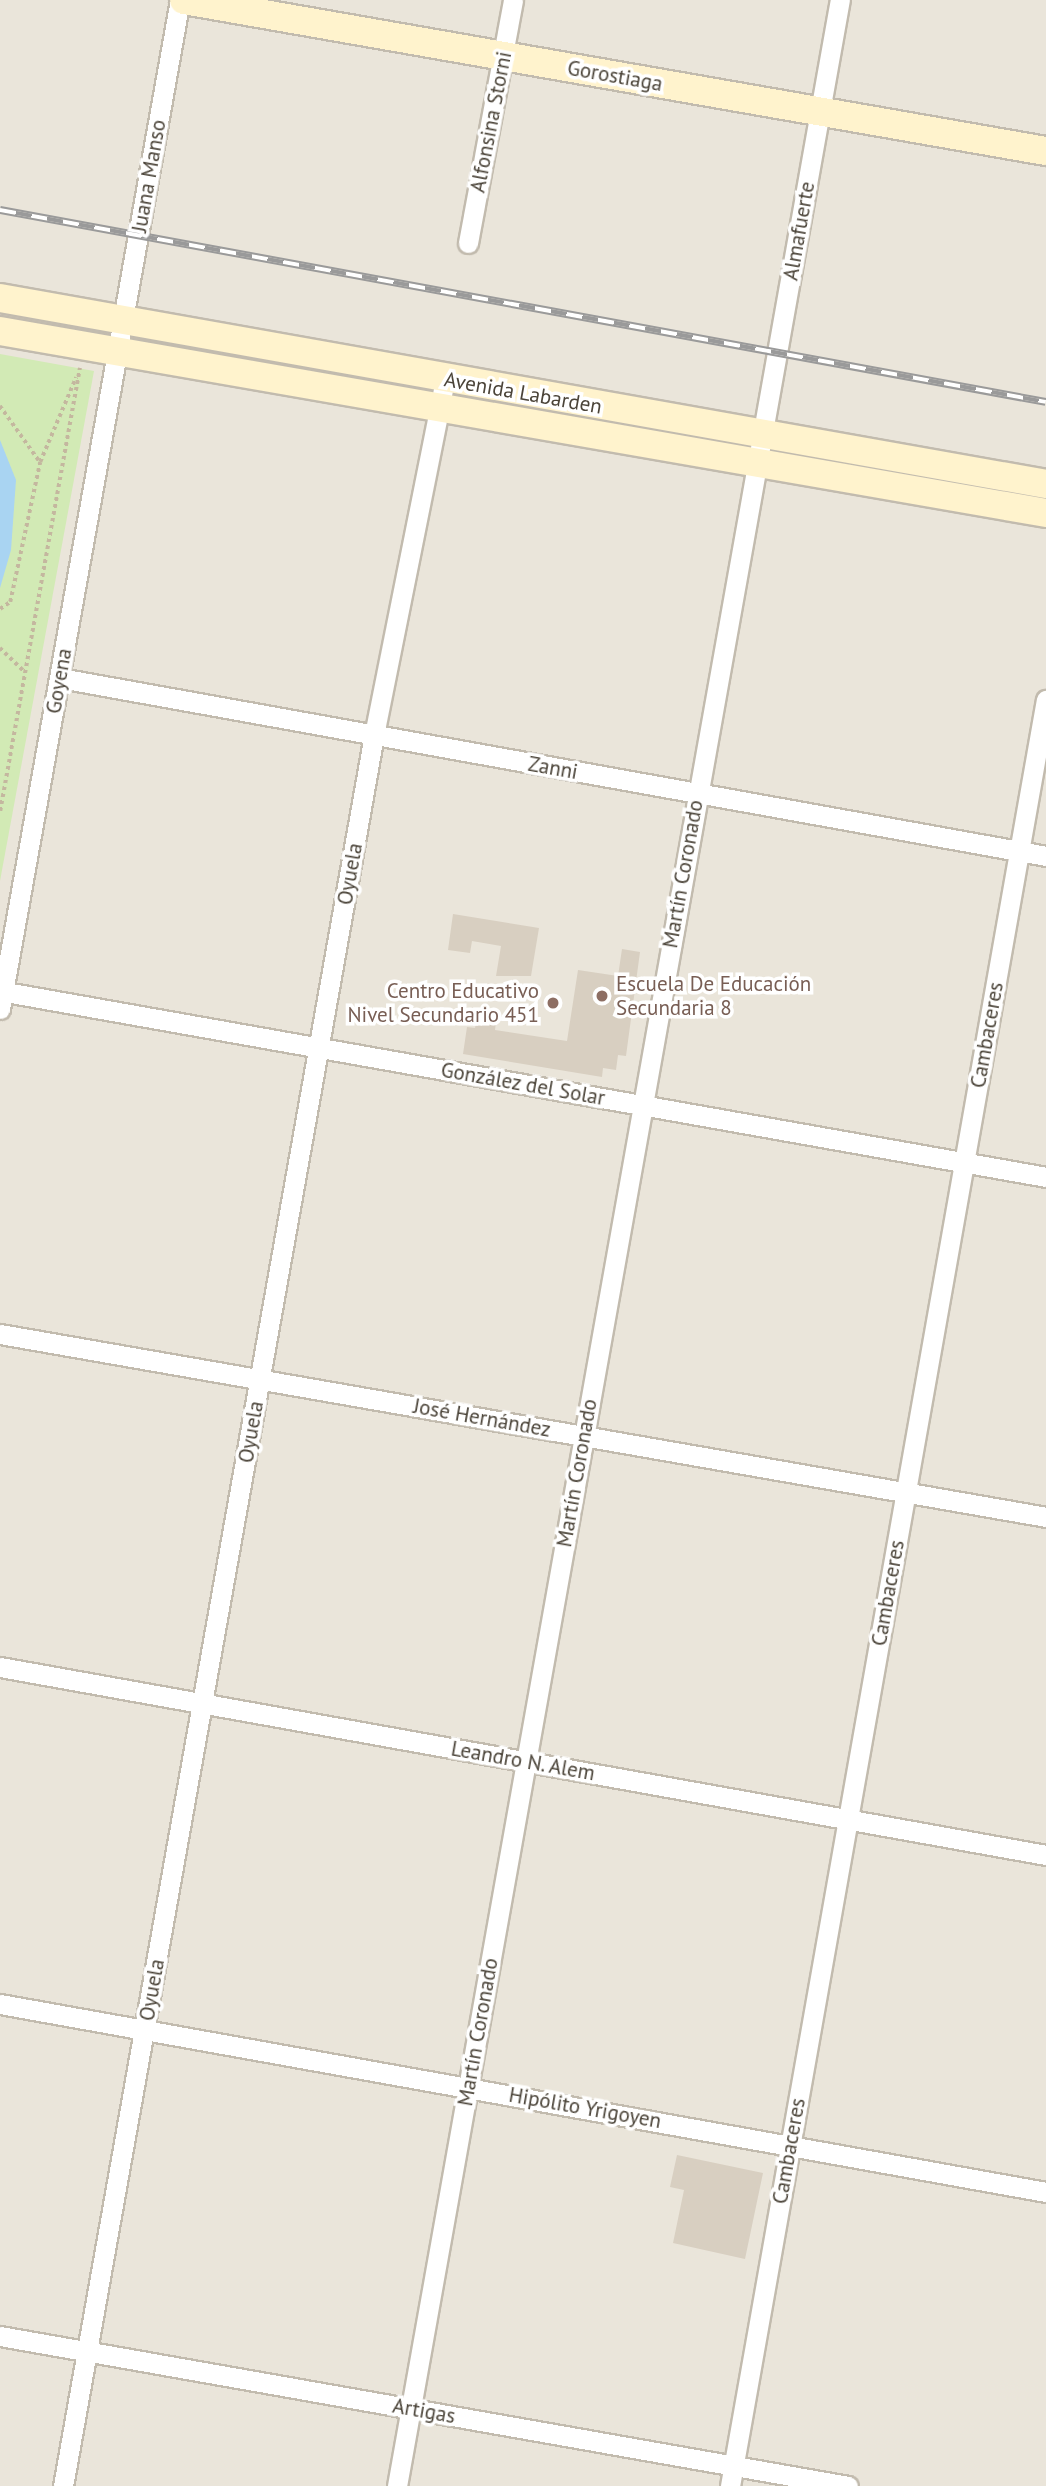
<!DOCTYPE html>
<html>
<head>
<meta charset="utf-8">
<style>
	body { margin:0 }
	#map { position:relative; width:1046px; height:2486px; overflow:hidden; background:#f6f3ec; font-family:"PT Sans",sans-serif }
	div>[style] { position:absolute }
	.residential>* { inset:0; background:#eae5da }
	.green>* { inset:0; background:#d2eab5 }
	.water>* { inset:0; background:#a9d4f2 }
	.building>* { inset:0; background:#d8cfc1 }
	.path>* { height:3.5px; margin-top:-1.75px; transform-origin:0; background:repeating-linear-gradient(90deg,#c4b79f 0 3.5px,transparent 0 7px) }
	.roads { filter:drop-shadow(2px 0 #c2bbae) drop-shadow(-2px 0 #c2bbae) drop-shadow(0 2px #c2bbae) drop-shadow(0 -2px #c2bbae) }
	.street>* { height:19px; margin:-9.5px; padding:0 9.5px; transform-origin:9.5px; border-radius:9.5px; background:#fff }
	.secondary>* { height:28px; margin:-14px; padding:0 14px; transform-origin:14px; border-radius:14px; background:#fff3cd }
	.rail>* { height:8px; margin-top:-4px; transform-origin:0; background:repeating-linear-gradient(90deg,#fff 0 16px,#9a9a9a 0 32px); box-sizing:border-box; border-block:2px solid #9a9a9a }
	.dots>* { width:19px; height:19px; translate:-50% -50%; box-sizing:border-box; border:4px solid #fff; border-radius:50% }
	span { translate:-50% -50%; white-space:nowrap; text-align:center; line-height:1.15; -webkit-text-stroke:7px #fff; paint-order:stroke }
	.street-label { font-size:21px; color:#4b4439 }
	.education-label { font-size:21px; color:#785e54 }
	.left { translate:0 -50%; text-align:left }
	.right { translate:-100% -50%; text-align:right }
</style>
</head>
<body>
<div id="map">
	<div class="residential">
		<div style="clip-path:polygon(0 0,1046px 0,1046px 2486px,0 2486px)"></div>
	</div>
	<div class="green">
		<div style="clip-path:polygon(0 354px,94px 371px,0 881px)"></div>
	</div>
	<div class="water">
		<div style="clip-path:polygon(0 440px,16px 480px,11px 550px,0 588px)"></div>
	</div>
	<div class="building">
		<div style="clip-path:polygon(453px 914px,539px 928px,531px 976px,496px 976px,501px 946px,472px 941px,470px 953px,448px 950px)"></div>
		<div style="clip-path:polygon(622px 949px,640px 952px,626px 1056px,618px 1055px,616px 1070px,603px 1068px,602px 1077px,463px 1054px,467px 1027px,475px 1028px,477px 1019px,496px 1022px,495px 1030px,567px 1041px,578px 970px,618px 976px)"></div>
		<div style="clip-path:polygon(677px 2155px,763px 2173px,745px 2259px,673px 2243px,684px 2190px,670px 2187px)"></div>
	</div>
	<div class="path">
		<div style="left:0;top:406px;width:69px;rotate:54.5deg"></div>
		<div style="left:0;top:609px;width:12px;rotate:-35deg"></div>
		<div style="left:10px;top:602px;width:143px;rotate:-77.9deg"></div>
		<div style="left:40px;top:462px;width:92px;rotate:-67deg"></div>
		<div style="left:0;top:648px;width:35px;rotate:44deg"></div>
		<div style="left:0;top:811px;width:450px;rotate:-79.8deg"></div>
	</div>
	<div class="roads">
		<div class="street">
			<div style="left:468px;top:243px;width:247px;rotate:-79.5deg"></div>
			<div style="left:60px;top:678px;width:1002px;rotate:10.23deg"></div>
			<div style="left:0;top:991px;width:1062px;rotate:10.08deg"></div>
			<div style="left:0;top:1009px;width:1025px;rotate:-79.89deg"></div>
			<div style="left:0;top:1334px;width:1062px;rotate:9.92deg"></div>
			<div style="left:0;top:1667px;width:1063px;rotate:10.19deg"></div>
			<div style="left:0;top:2004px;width:1063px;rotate:10.19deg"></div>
			<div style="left:0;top:2336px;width:861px;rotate:10.03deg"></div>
			<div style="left:63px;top:2486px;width:1778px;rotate:-79.93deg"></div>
			<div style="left:374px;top:735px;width:362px;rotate:-78.7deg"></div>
			<div style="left:397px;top:2486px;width:2525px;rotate:-79.9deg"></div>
			<div style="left:730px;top:2486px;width:1814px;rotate:-79.97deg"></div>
		</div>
		<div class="secondary">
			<div style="left:184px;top:0;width:875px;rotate:9.94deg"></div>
			<div style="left:0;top:298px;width:1062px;rotate:10.08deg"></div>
			<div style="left:0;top:331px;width:1062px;rotate:9.87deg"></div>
		</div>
	</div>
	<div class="rail">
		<div style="left:0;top:210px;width:1063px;rotate:10.4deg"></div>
	</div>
	<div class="dots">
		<div style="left:602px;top:996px;background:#8d6e63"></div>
		<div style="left:553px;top:1003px;background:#8d6e63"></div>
	</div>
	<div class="street-label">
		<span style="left:615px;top:76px;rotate:10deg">Gorostiaga</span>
		<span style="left:491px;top:122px;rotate:-79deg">Alfonsina Storni</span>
		<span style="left:149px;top:176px;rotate:-80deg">Juana Manso</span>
		<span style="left:799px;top:231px;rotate:-80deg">Almafuerte</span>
		<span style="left:523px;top:393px;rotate:10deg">Avenida Labarden</span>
		<span style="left:59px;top:681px;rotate:-80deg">Goyena</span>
		<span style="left:553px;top:768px;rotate:10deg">Zanni</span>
		<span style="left:350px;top:874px;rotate:-80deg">Oyuela</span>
		<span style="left:683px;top:874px;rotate:-80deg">Martín Coronado</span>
		<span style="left:987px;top:1035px;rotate:-80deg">Cambaceres</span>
		<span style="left:523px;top:1084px;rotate:10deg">González del Solar</span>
		<span style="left:482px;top:1418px;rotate:10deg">José Hernández</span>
		<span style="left:251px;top:1432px;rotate:-80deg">Oyuela</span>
		<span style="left:577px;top:1473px;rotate:-80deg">Martín Coronado</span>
		<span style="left:888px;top:1593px;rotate:-80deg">Cambaceres</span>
		<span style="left:523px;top:1761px;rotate:10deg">Leandro N. Alem</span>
		<span style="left:152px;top:1990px;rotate:-80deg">Oyuela</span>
		<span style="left:478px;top:2032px;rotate:-80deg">Martín Coronado</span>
		<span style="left:585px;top:2108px;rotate:10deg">Hipólito Yrigoyen</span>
		<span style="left:789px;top:2151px;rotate:-80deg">Cambaceres</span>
		<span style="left:424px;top:2411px;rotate:10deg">Artigas</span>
	</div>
	<div class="education-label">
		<span class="left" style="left:616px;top:996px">Escuela De Educación<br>Secundaria 8</span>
		<span class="right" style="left:539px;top:1003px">Centro Educativo<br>Nivel Secundario 451</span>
	</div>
</div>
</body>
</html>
